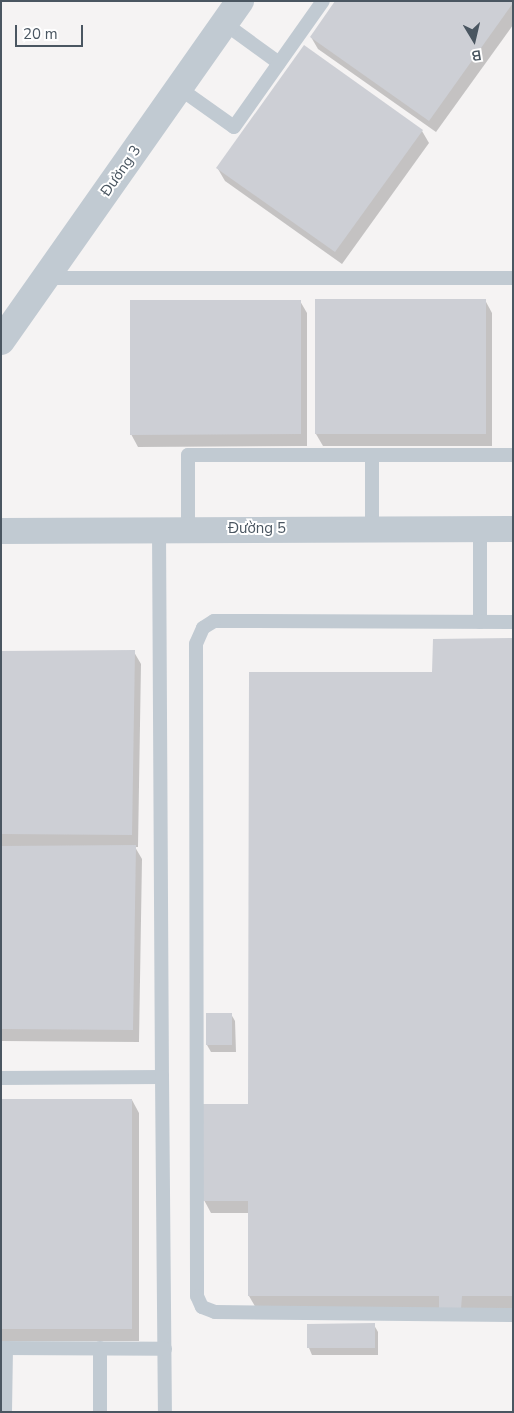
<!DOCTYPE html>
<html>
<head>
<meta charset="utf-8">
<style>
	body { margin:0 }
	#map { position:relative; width:514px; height:1413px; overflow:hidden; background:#f5f3f3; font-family:"Nunito Sans",sans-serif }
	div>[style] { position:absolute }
	.shadow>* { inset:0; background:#0003 }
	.building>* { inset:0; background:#cdcfd5 }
	.service>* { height:14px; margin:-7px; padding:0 7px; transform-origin:7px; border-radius:7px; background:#c1cad2 }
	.minor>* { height:26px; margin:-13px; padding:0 13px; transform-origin:13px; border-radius:13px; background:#c1cad2 }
	.tertiary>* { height:28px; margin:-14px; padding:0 14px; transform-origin:14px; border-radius:14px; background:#c1cad2 }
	span { translate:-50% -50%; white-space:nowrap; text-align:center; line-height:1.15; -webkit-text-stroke:4px #fff; paint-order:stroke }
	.street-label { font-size:15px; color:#4a5661 }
	.frame { position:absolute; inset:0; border:2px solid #4a5661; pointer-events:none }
	.north { position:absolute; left:449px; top:15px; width:50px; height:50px; -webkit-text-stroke:4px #fff; paint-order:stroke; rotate:171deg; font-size:14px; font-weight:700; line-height:20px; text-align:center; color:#4a5661 }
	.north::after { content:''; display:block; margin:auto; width:18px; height:22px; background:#4a5661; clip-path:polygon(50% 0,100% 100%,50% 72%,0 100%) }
	.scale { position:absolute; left:15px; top:25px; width:68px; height:22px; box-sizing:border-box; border:2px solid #4a5661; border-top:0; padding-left:6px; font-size:15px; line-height:18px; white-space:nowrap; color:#4a5661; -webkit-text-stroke:4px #fff; paint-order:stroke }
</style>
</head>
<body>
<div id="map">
	<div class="shadow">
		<div style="clip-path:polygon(513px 1px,513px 25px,436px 132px,318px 49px,311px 37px)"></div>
		<div style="clip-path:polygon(422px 131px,429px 143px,342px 264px,225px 181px,218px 169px)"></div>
		<div style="clip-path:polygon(485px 300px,492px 313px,492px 446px,323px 446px,316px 434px)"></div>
		<div style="clip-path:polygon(300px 301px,307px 313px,307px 446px,138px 447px,131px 434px)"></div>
		<div style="clip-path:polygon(513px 640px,513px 1308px,256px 1308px,249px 1296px,249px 1213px,211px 1213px,204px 1200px,249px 1105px,434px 673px)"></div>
		<div style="clip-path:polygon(1px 652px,134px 652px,141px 664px,138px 847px,135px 847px,142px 859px,139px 1042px,1px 1041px)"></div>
		<div style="clip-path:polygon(231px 1014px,235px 1021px,236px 1052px,211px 1052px,207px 1045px)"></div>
		<div style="clip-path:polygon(1px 1100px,132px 1100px,139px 1113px,139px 1341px,1px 1341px)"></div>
		<div style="clip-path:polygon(374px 1325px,378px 1332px,378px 1355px,312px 1355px,309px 1348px)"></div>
	</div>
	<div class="building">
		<div style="clip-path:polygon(335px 1px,513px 1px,513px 3px,429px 121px,310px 37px)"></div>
		<div style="clip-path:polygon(304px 45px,423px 130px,335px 252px,216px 168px)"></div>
		<div style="clip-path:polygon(315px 299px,486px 299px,486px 434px,315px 434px)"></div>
		<div style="clip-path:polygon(130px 300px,301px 300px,301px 434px,130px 435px)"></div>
		<div style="clip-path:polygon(513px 638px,513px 1296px,462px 1296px,461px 1309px,439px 1309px,439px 1296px,248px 1296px,248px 1201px,203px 1201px,203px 1104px,248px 1104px,249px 672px,432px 672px,433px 639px)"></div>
		<div style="clip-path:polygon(135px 650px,132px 835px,1px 834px,1px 651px)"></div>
		<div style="clip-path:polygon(136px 845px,133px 1030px,1px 1029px,1px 846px)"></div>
		<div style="clip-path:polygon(206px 1013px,232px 1013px,232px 1045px,206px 1045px)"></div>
		<div style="clip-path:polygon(1px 1099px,132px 1099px,132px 1329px,1px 1329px)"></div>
		<div style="clip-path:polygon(375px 1323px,375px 1348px,307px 1348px,307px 1324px)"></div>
	</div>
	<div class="service">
		<div style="left:224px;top:23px;width:68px;rotate:36deg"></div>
		<div style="left:179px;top:88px;width:67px;rotate:35.3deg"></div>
		<div style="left:234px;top:127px;width:154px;rotate:-54.8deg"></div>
		<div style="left:46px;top:278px;width:467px"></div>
		<div style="left:372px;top:455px;width:74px;rotate:90deg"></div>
		<div style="left:480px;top:528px;width:94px;rotate:90deg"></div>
		<div style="left:159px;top:529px;width:548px;rotate:89.69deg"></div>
		<div style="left:188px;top:529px;width:74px;rotate:-90deg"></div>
		<div style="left:188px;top:455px;width:325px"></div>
		<div style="left:513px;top:622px;width:299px;rotate:-179.8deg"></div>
		<div style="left:214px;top:621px;width:13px;rotate:148deg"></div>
		<div style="left:203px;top:628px;width:17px;rotate:114deg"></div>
		<div style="left:196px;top:644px;width:652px;rotate:89.91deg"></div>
		<div style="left:197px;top:1296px;width:12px;rotate:66deg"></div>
		<div style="left:202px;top:1307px;width:14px;rotate:21deg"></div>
		<div style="left:215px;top:1312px;width:298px;rotate:0.6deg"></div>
		<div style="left:1px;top:1078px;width:161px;rotate:-0.4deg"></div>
		<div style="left:162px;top:1077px;width:335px;rotate:89.5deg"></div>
		<div style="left:1px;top:1348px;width:164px;rotate:0.3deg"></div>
		<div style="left:100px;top:1348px;width:64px;rotate:90deg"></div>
		<div style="left:5px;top:1412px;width:64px;rotate:-89.1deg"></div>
	</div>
	<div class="minor">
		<div style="left:1px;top:531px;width:512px;rotate:-0.22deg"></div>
	</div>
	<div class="tertiary">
		<div style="left:1px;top:341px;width:416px;rotate:-54.9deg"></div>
	</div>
	<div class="street-label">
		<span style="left:121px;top:171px;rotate:-55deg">Đường 3</span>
		<span style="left:257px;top:529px">Đường 5</span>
	</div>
	<div class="frame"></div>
	<div class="north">B</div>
	<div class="scale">20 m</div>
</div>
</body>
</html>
